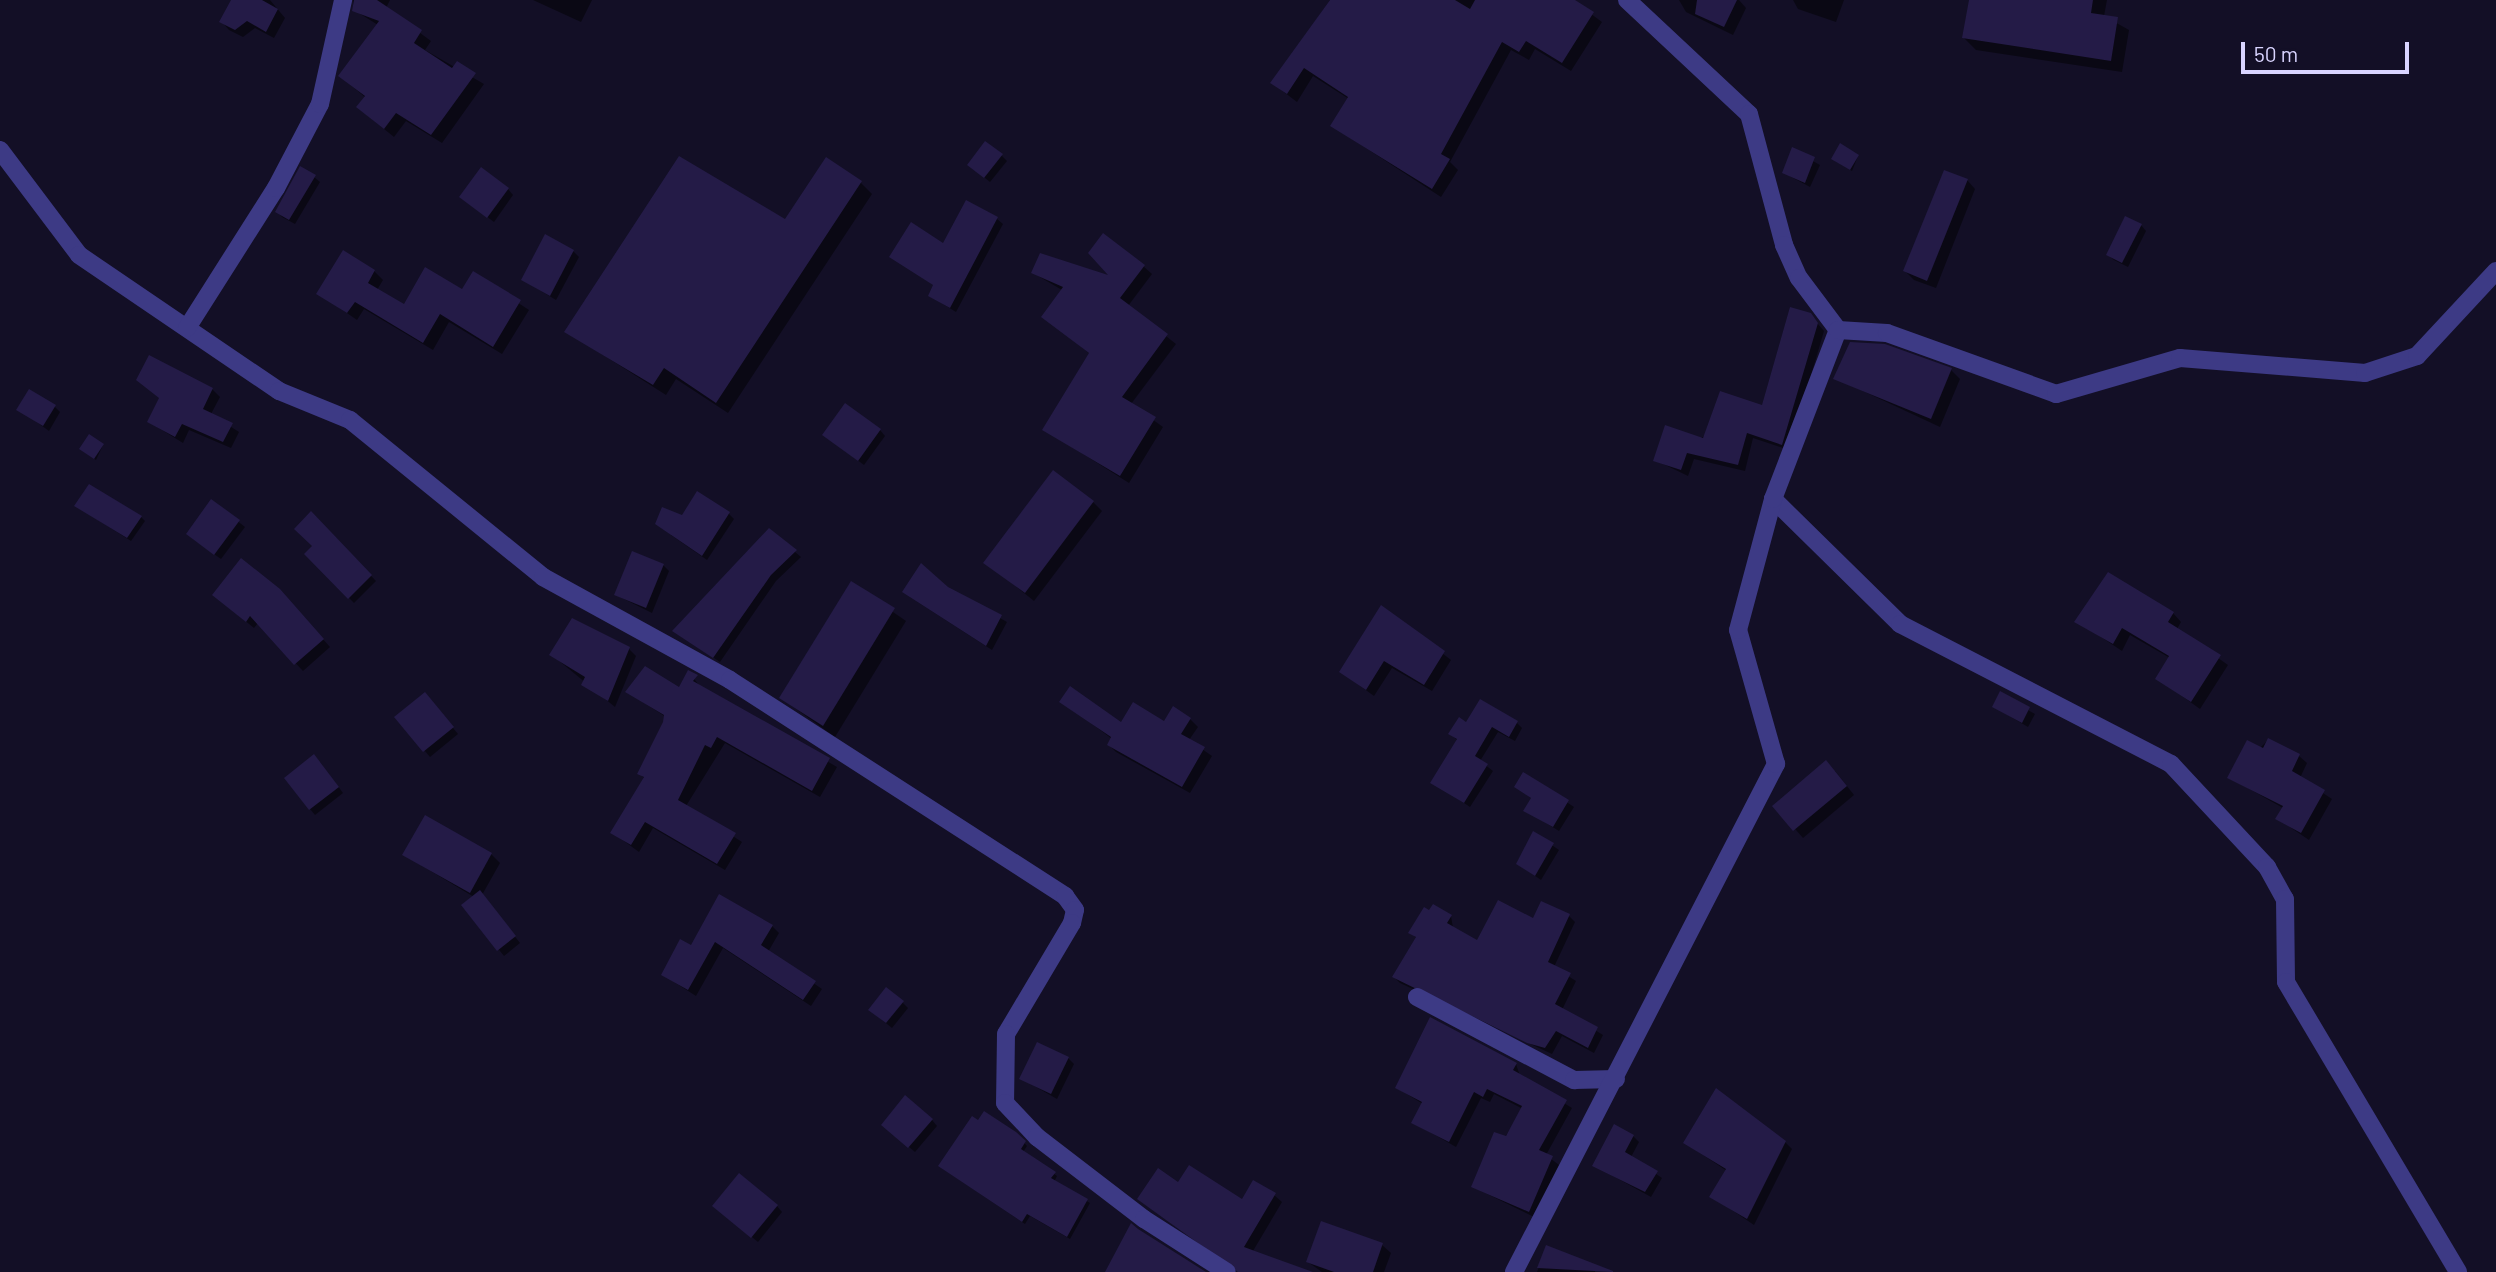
<!DOCTYPE html>
<html>
<head>
<meta charset="utf-8">
<style>
	body { margin:0 }
	#map { position:relative; width:2496px; height:1272px; overflow:hidden; background:#130f26; font-family:Barlow,sans-serif }
	div>[style] { position:absolute }
	.shadow>* { inset:0; background:#0007 }
	.building>* { inset:0; background:#241b47 }
	.minor>* { height:18px; margin:-9px; padding:0 9px; transform-origin:9px; border-radius:9px; background:#3d3a85 }
	span { translate:-50% -50%; white-space:nowrap; text-align:center; line-height:1.15; -webkit-text-stroke:6px #130f26; paint-order:stroke }
	.scale { position:absolute; left:2241px; top:42px; width:168px; height:32px; box-sizing:border-box; border:4px solid #d9d4ff; border-top:0; padding-left:9px; font-size:21px; line-height:24px; white-space:nowrap; color:#d9d4ff; -webkit-text-stroke:5px #130f26; paint-order:stroke }
</style>
</head>
<body>
<div id="map">
	<div class="shadow">
		<div style="clip-path:polygon(234px 0,270px 0,285px 18px,274px 38px,255px 28px,243px 37px,229px 30px,222px 22px)"></div>
		<div style="clip-path:polygon(353px 0,390px 0,386px 8px,431px 41px,425px 50px,484px 84px,442px 143px,406px 121px,394px 137px,368px 116px,366px 98px,340px 76px,378px 25px,354px 10px)"></div>
		<div style="clip-path:polygon(533px 0,592px 0,581px 22px)"></div>
		<div style="clip-path:polygon(1330px 0,1572px 0,1602px 22px,1571px 71px,1535px 49px,1529px 60px,1511px 50px,1450px 162px,1458px 170px,1441px 197px,1332px 126px,1349px 99px,1313px 76px,1297px 102px,1272px 83px)"></div>
		<div style="clip-path:polygon(1679px 0,1739px 0,1746px 8px,1733px 35px,1686px 12px)"></div>
		<div style="clip-path:polygon(1793px 0,1844px 0,1836px 22px,1798px 9px)"></div>
		<div style="clip-path:polygon(1970px 0,2107px 0,2104px 16px,2129px 30px,2122px 72px,1976px 50px,1964px 38px)"></div>
		<div style="clip-path:polygon(1793px 150px,1820px 165px,1810px 187px,1784px 173px)"></div>
		<div style="clip-path:polygon(1001px 155px,1007px 161px,990px 182px,975px 170px)"></div>
		<div style="clip-path:polygon(1858px 156px,1852px 171px,1835px 161px)"></div>
		<div style="clip-path:polygon(314px 177px,320px 182px,295px 224px,282px 217px,277px 211px)"></div>
		<div style="clip-path:polygon(1967px 180px,1975px 189px,1936px 288px,1914px 280px,1905px 271px)"></div>
		<div style="clip-path:polygon(860px 182px,872px 194px,728px 413px,676px 379px,666px 395px,567px 332px)"></div>
		<div style="clip-path:polygon(508px 189px,513px 195px,494px 222px,467px 202px)"></div>
		<div style="clip-path:polygon(997px 219px,1003px 224px,956px 312px,930px 296px,935px 286px,891px 256px,944px 246px)"></div>
		<div style="clip-path:polygon(2141px 225px,2146px 231px,2128px 267px,2114px 260px,2108px 255px)"></div>
		<div style="clip-path:polygon(573px 251px,579px 257px,556px 300px,523px 280px)"></div>
		<div style="clip-path:polygon(1143px 266px,1152px 274px,1128px 306px,1176px 344px,1131px 404px,1163px 427px,1129px 483px,1045px 430px,1090px 354px,1043px 316px,1062px 290px,1033px 273px,1114px 279px)"></div>
		<div style="clip-path:polygon(374px 271px,383px 280px,377px 290px,404px 307px,462px 291px,473px 273px,529px 310px,502px 354px,449px 322px,433px 350px,364px 309px,357px 320px,318px 293px)"></div>
		<div style="clip-path:polygon(1810px 315px,1824px 331px,1789px 450px,1753px 438px,1745px 471px,1694px 459px,1688px 476px,1655px 460px,1763px 408px)"></div>
		<div style="clip-path:polygon(1951px 370px,1960px 379px,1940px 427px,1835px 378px)"></div>
		<div style="clip-path:polygon(212px 389px,220px 397px,211px 414px,239px 432px,231px 448px,189px 430px,183px 443px,149px 422px,161px 399px)"></div>
		<div style="clip-path:polygon(55px 407px,60px 412px,49px 431px,19px 409px)"></div>
		<div style="clip-path:polygon(880px 430px,885px 436px,864px 465px,824px 435px)"></div>
		<div style="clip-path:polygon(103px 445px,96px 460px,83px 451px)"></div>
		<div style="clip-path:polygon(212px 501px,245px 527px,221px 559px,193px 539px)"></div>
		<div style="clip-path:polygon(1093px 502px,1102px 511px,1034px 601px,986px 562px)"></div>
		<div style="clip-path:polygon(76px 506px,141px 517px,145px 521px,131px 541px)"></div>
		<div style="clip-path:polygon(311px 514px,376px 581px,354px 603px,306px 554px,314px 547px)"></div>
		<div style="clip-path:polygon(729px 514px,734px 519px,707px 560px,671px 535px,682px 517px)"></div>
		<div style="clip-path:polygon(769px 530px,801px 557px,776px 581px,720px 662px,674px 631px)"></div>
		<div style="clip-path:polygon(663px 565px,669px 571px,652px 613px,616px 595px)"></div>
		<div style="clip-path:polygon(851px 583px,906px 621px,835px 737px,781px 698px)"></div>
		<div style="clip-path:polygon(947px 588px,1007px 622px,992px 650px,910px 597px)"></div>
		<div style="clip-path:polygon(287px 599px,330px 647px,303px 671px,258px 623px,254px 628px,222px 602px)"></div>
		<div style="clip-path:polygon(1382px 607px,1451px 660px,1432px 691px,1392px 668px,1374px 696px,1341px 672px)"></div>
		<div style="clip-path:polygon(2173px 613px,2181px 622px,2177px 629px,2228px 665px,2200px 709px,2157px 678px,2170px 658px,2130px 635px,2122px 651px,2077px 621px)"></div>
		<div style="clip-path:polygon(629px 649px,636px 656px,615px 707px,552px 655px)"></div>
		<div style="clip-path:polygon(689px 672px,701px 688px,837px 767px,820px 797px,725px 743px,686px 806px,742px 842px,725px 870px,653px 828px,639px 852px,613px 833px,645px 779px,639px 773px,666px 717px,627px 692px,680px 689px)"></div>
		<div style="clip-path:polygon(2000px 694px,2035px 714px,2028px 727px,1994px 707px)"></div>
		<div style="clip-path:polygon(430px 700px,458px 734px,430px 757px,396px 717px)"></div>
		<div style="clip-path:polygon(1062px 701px,1121px 725px,1190px 719px,1198px 727px,1189px 740px,1212px 756px,1190px 793px,1116px 752px,1109px 745px,1112px 739px)"></div>
		<div style="clip-path:polygon(1517px 723px,1522px 728px,1515px 741px,1498px 732px,1480px 761px,1493px 771px,1470px 807px,1433px 782px,1458px 741px,1451px 734px,1467px 724px)"></div>
		<div style="clip-path:polygon(2268px 740px,2299px 756px,2307px 763px,2300px 778px,2332px 799px,2309px 840px,2278px 819px,2283px 808px,2230px 778px)"></div>
		<div style="clip-path:polygon(320px 762px,343px 793px,315px 815px,310px 809px)"></div>
		<div style="clip-path:polygon(1835px 771px,1854px 795px,1803px 838px,1775px 806px)"></div>
		<div style="clip-path:polygon(1524px 774px,1574px 807px,1559px 831px,1525px 810px,1532px 799px,1516px 786px)"></div>
		<div style="clip-path:polygon(1534px 833px,1559px 850px,1541px 880px,1518px 864px)"></div>
		<div style="clip-path:polygon(491px 854px,500px 863px,482px 895px,520px 943px,504px 956px,463px 905px,474px 897px,404px 855px)"></div>
		<div style="clip-path:polygon(1451px 916px,1453px 928px,1477px 942px,1569px 916px,1575px 922px,1554px 967px,1576px 981px,1562px 1010px,1603px 1035px,1594px 1053px,1562px 1036px,1552px 1054px,1400px 983px,1394px 977px,1417px 939px,1411px 932px)"></div>
		<div style="clip-path:polygon(772px 926px,779px 933px,768px 952px,822px 989px,811px 1006px,723px 948px,696px 996px,663px 975px,691px 947px)"></div>
		<div style="clip-path:polygon(902px 1002px,908px 1008px,892px 1028px,876px 1015px)"></div>
		<div style="clip-path:polygon(1068px 1058px,1074px 1064px,1057px 1099px,1022px 1079px)"></div>
		<div style="clip-path:polygon(1516px 1064px,1520px 1076px,1572px 1108px,1546px 1155px,1559px 1165px,1536px 1218px,1473px 1187px,1523px 1109px,1494px 1094px,1490px 1102px,1481px 1098px,1456px 1147px,1414px 1123px,1423px 1104px,1397px 1088px)"></div>
		<div style="clip-path:polygon(932px 1120px,937px 1126px,915px 1152px,889px 1130px)"></div>
		<div style="clip-path:polygon(1015px 1133px,1027px 1146px,1023px 1152px,1057px 1176px,1054px 1182px,1090px 1203px,1070px 1239px,1030px 1216px,1025px 1224px,943px 1169px)"></div>
		<div style="clip-path:polygon(1633px 1136px,1639px 1142px,1631px 1157px,1662px 1178px,1651px 1197px,1595px 1166px)"></div>
		<div style="clip-path:polygon(1785px 1142px,1792px 1149px,1754px 1225px,1711px 1196px,1727px 1171px,1685px 1143px)"></div>
		<div style="clip-path:polygon(1179px 1185px,1243px 1201px,1274px 1195px,1282px 1202px,1253px 1251px,1304px 1272px,1240px 1272px,1139px 1199px)"></div>
		<div style="clip-path:polygon(777px 1206px,782px 1212px,758px 1242px,720px 1211px)"></div>
		<div style="clip-path:polygon(1382px 1245px,1391px 1253px,1384px 1272px,1322px 1272px,1308px 1262px)"></div>
		<div style="clip-path:polygon(1547px 1247px,1595px 1270px,1595px 1272px,1537px 1272px)"></div>
	</div>
	<div class="building">
		<div style="clip-path:polygon(231px 0,262px 0,278px 9px,266px 32px,247px 21px,235px 30px,219px 22px)"></div>
		<div style="clip-path:polygon(354px 0,377px 0,422px 30px,414px 43px,452px 68px,457px 61px,476px 73px,431px 135px,396px 113px,384px 129px,356px 107px,365px 96px,338px 76px,379px 21px,352px 11px)"></div>
		<div style="clip-path:polygon(1330px 0,1455px 0,1470px 9px,1475px 0,1575px 0,1594px 12px,1562px 63px,1526px 41px,1519px 52px,1502px 42px,1441px 154px,1450px 159px,1432px 189px,1330px 126px,1348px 97px,1304px 68px,1287px 94px,1270px 83px)"></div>
		<div style="clip-path:polygon(1697px 0,1737px 0,1724px 27px,1695px 14px)"></div>
		<div style="clip-path:polygon(1969px 0,2093px 0,2091px 13px,2118px 17px,2111px 61px,1962px 38px)"></div>
		<div style="clip-path:polygon(985px 141px,1003px 154px,984px 178px,967px 165px)"></div>
		<div style="clip-path:polygon(1840px 143px,1859px 155px,1850px 170px,1831px 159px)"></div>
		<div style="clip-path:polygon(1792px 147px,1815px 157px,1805px 183px,1782px 173px)"></div>
		<div style="clip-path:polygon(679px 156px,785px 219px,826px 157px,862px 181px,716px 403px,664px 368px,653px 385px,564px 332px)"></div>
		<div style="clip-path:polygon(300px 166px,316px 175px,289px 220px,275px 212px)"></div>
		<div style="clip-path:polygon(481px 167px,509px 188px,487px 218px,459px 197px)"></div>
		<div style="clip-path:polygon(1944px 170px,1968px 179px,1927px 281px,1903px 271px)"></div>
		<div style="clip-path:polygon(966px 200px,998px 217px,950px 308px,928px 296px,933px 285px,889px 257px,911px 222px,943px 243px)"></div>
		<div style="clip-path:polygon(2125px 216px,2142px 224px,2122px 263px,2106px 255px)"></div>
		<div style="clip-path:polygon(1103px 233px,1145px 265px,1120px 298px,1168px 334px,1122px 397px,1156px 417px,1120px 476px,1042px 430px,1089px 353px,1041px 317px,1063px 287px,1031px 273px,1040px 253px,1108px 275px,1088px 253px)"></div>
		<div style="clip-path:polygon(545px 234px,574px 250px,550px 296px,521px 280px)"></div>
		<div style="clip-path:polygon(343px 250px,375px 270px,368px 283px,404px 304px,425px 267px,462px 289px,473px 271px,521px 300px,493px 347px,440px 314px,423px 343px,355px 302px,347px 313px,316px 294px)"></div>
		<div style="clip-path:polygon(1790px 307px,1811px 313px,1818px 323px,1782px 445px,1747px 433px,1738px 465px,1687px 453px,1681px 470px,1653px 461px,1665px 425px,1703px 438px,1720px 391px,1762px 405px)"></div>
		<div style="clip-path:polygon(1850px 342px,1885px 344px,1952px 368px,1931px 419px,1833px 379px)"></div>
		<div style="clip-path:polygon(149px 355px,213px 388px,203px 409px,233px 423px,223px 442px,182px 424px,175px 437px,147px 422px,159px 398px,136px 380px)"></div>
		<div style="clip-path:polygon(29px 389px,56px 405px,43px 426px,16px 410px)"></div>
		<div style="clip-path:polygon(845px 403px,881px 429px,858px 461px,822px 435px)"></div>
		<div style="clip-path:polygon(89px 434px,104px 444px,94px 459px,79px 449px)"></div>
		<div style="clip-path:polygon(1053px 470px,1094px 501px,1025px 593px,983px 563px)"></div>
		<div style="clip-path:polygon(89px 484px,142px 516px,127px 538px,74px 506px)"></div>
		<div style="clip-path:polygon(697px 491px,730px 512px,702px 556px,655px 524px,662px 507px,682px 515px)"></div>
		<div style="clip-path:polygon(211px 499px,240px 520px,214px 555px,186px 534px)"></div>
		<div style="clip-path:polygon(311px 511px,372px 575px,348px 599px,304px 554px,312px 546px,294px 529px)"></div>
		<div style="clip-path:polygon(769px 528px,797px 550px,771px 575px,713px 658px,672px 631px)"></div>
		<div style="clip-path:polygon(632px 551px,664px 564px,646px 608px,614px 595px)"></div>
		<div style="clip-path:polygon(241px 558px,280px 589px,324px 639px,294px 665px,250px 616px,246px 622px,212px 595px)"></div>
		<div style="clip-path:polygon(921px 563px,948px 587px,1002px 615px,986px 646px,902px 592px)"></div>
		<div style="clip-path:polygon(2108px 572px,2174px 612px,2168px 622px,2221px 655px,2191px 702px,2155px 679px,2169px 656px,2122px 628px,2113px 644px,2074px 622px)"></div>
		<div style="clip-path:polygon(851px 581px,895px 608px,823px 726px,779px 698px)"></div>
		<div style="clip-path:polygon(1381px 605px,1445px 651px,1424px 685px,1384px 661px,1366px 690px,1339px 672px)"></div>
		<div style="clip-path:polygon(572px 618px,630px 647px,608px 701px,581px 685px,585px 677px,549px 655px)"></div>
		<div style="clip-path:polygon(645px 666px,679px 687px,688px 670px,698px 675px,693px 681px,830px 758px,812px 791px,717px 737px,711px 748px,705px 745px,678px 800px,736px 833px,717px 864px,645px 822px,631px 845px,610px 833px,644px 777px,637px 774px,663px 722px,664px 715px,625px 692px)"></div>
		<div style="clip-path:polygon(1070px 686px,1121px 722px,1133px 702px,1164px 721px,1173px 706px,1191px 718px,1181px 734px,1205px 747px,1182px 787px,1107px 745px,1111px 737px,1059px 702px)"></div>
		<div style="clip-path:polygon(2000px 691px,2030px 707px,2022px 723px,1992px 707px)"></div>
		<div style="clip-path:polygon(425px 692px,454px 727px,423px 752px,394px 717px)"></div>
		<div style="clip-path:polygon(1480px 699px,1518px 721px,1509px 737px,1492px 727px,1475px 756px,1488px 764px,1464px 803px,1430px 783px,1457px 739px,1448px 734px,1459px 717px,1466px 722px)"></div>
		<div style="clip-path:polygon(2268px 738px,2300px 754px,2292px 771px,2325px 790px,2301px 833px,2275px 819px,2283px 806px,2227px 778px,2247px 740px,2263px 748px)"></div>
		<div style="clip-path:polygon(314px 754px,339px 787px,309px 810px,284px 778px)"></div>
		<div style="clip-path:polygon(1826px 760px,1847px 786px,1793px 831px,1772px 806px)"></div>
		<div style="clip-path:polygon(1523px 772px,1569px 800px,1553px 827px,1523px 811px,1531px 798px,1514px 787px)"></div>
		<div style="clip-path:polygon(425px 815px,492px 853px,470px 893px,402px 855px)"></div>
		<div style="clip-path:polygon(1533px 831px,1554px 843px,1535px 876px,1516px 864px)"></div>
		<div style="clip-path:polygon(480px 890px,516px 936px,497px 951px,461px 905px)"></div>
		<div style="clip-path:polygon(719px 894px,773px 925px,761px 945px,816px 981px,803px 1000px,715px 942px,688px 990px,661px 975px,680px 939px,691px 945px)"></div>
		<div style="clip-path:polygon(1498px 900px,1533px 918px,1541px 901px,1570px 914px,1548px 962px,1571px 973px,1555px 1004px,1598px 1027px,1588px 1048px,1556px 1031px,1545px 1048px,1527px 1043px,1392px 977px,1416px 937px,1408px 933px,1424px 907px,1429px 910px,1433px 904px,1452px 915px,1447px 923px,1477px 940px)"></div>
		<div style="clip-path:polygon(886px 987px,904px 1001px,886px 1023px,868px 1010px)"></div>
		<div style="clip-path:polygon(1430px 1017px,1517px 1063px,1513px 1070px,1567px 1100px,1539px 1150px,1553px 1156px,1529px 1212px,1471px 1187px,1494px 1132px,1506px 1136px,1522px 1106px,1487px 1089px,1483px 1097px,1474px 1092px,1449px 1142px,1411px 1123px,1422px 1102px,1395px 1088px)"></div>
		<div style="clip-path:polygon(1037px 1042px,1069px 1057px,1051px 1094px,1019px 1079px)"></div>
		<div style="clip-path:polygon(1716px 1088px,1786px 1141px,1747px 1219px,1709px 1197px,1726px 1169px,1683px 1143px)"></div>
		<div style="clip-path:polygon(905px 1095px,933px 1119px,908px 1148px,881px 1125px)"></div>
		<div style="clip-path:polygon(984px 1111px,1016px 1132px,1026px 1141px,1021px 1149px,1056px 1172px,1051px 1178px,1088px 1199px,1067px 1237px,1027px 1214px,1022px 1222px,938px 1166px,972px 1116px,978px 1120px)"></div>
		<div style="clip-path:polygon(1614px 1124px,1634px 1135px,1625px 1152px,1658px 1171px,1645px 1192px,1592px 1166px)"></div>
		<div style="clip-path:polygon(1189px 1165px,1242px 1199px,1253px 1180px,1276px 1193px,1244px 1247px,1313px 1272px,1238px 1272px,1137px 1199px,1158px 1168px,1178px 1182px)"></div>
		<div style="clip-path:polygon(739px 1173px,778px 1205px,751px 1238px,712px 1206px)"></div>
		<div style="clip-path:polygon(1321px 1221px,1383px 1243px,1373px 1272px,1334px 1272px,1306px 1262px)"></div>
		<div style="clip-path:polygon(1131px 1223px,1138px 1229px,1206px 1272px,1105px 1272px)"></div>
		<div style="clip-path:polygon(1546px 1245px,1613px 1271px,1613px 1272px,1537px 1268px)"></div>
	</div>
	<div class="minor">
		<div style="left:1627px;top:0;width:167px;rotate:43.1deg"></div>
		<div style="left:1749px;top:114px;width:136px;rotate:75deg"></div>
		<div style="left:1784px;top:245px;width:36px;rotate:66deg"></div>
		<div style="left:1799px;top:278px;width:65px;rotate:53.1deg"></div>
		<div style="left:0;top:150px;width:131px;rotate:53deg"></div>
		<div style="left:79px;top:255px;width:242px;rotate:34.2deg"></div>
		<div style="left:279px;top:391px;width:77px;rotate:22.2deg"></div>
		<div style="left:350px;top:420px;width:249px;rotate:39.1deg"></div>
		<div style="left:543px;top:577px;width:213px;rotate:28.8deg"></div>
		<div style="left:730px;top:680px;width:399px;rotate:32.8deg"></div>
		<div style="left:1065px;top:896px;width:17px;rotate:54deg"></div>
		<div style="left:1075px;top:910px;width:13px;rotate:103deg"></div>
		<div style="left:1072px;top:923px;width:129px;rotate:120.7deg"></div>
		<div style="left:1006px;top:1034px;width:69px;rotate:90.8deg"></div>
		<div style="left:1005px;top:1103px;width:47px;rotate:46.7deg"></div>
		<div style="left:1037px;top:1137px;width:135px;rotate:37.5deg"></div>
		<div style="left:1144px;top:1219px;width:98px;rotate:32.6deg"></div>
		<div style="left:187px;top:328px;width:166px;rotate:-57.6deg"></div>
		<div style="left:276px;top:188px;width:95px;rotate:-62.4deg"></div>
		<div style="left:320px;top:104px;width:107px;rotate:-77.5deg"></div>
		<div style="left:1773px;top:499px;width:178px;rotate:44.5deg"></div>
		<div style="left:1900px;top:624px;width:305px;rotate:27.3deg"></div>
		<div style="left:2171px;top:764px;width:141px;rotate:47deg"></div>
		<div style="left:2267px;top:867px;width:37px;rotate:61deg"></div>
		<div style="left:2285px;top:899px;width:83px;rotate:89.3deg"></div>
		<div style="left:2286px;top:982px;width:337px;rotate:59.3deg"></div>
		<div style="left:1417px;top:997px;width:178px;rotate:27.9deg"></div>
		<div style="left:1574px;top:1080px;width:42px;rotate:-1.4deg"></div>
		<div style="left:1514px;top:1272px;width:572px;rotate:-62.72deg"></div>
		<div style="left:1776px;top:764px;width:139px;rotate:-105.8deg"></div>
		<div style="left:1738px;top:630px;width:136px;rotate:-75deg"></div>
		<div style="left:1773px;top:499px;width:181px;rotate:-69deg"></div>
		<div style="left:1838px;top:330px;width:49px;rotate:3.5deg"></div>
		<div style="left:1887px;top:333px;width:180px;rotate:19.8deg"></div>
		<div style="left:2056px;top:394px;width:129px;rotate:-16.2deg"></div>
		<div style="left:2180px;top:358px;width:186px;rotate:4.6deg"></div>
		<div style="left:2365px;top:373px;width:55px;rotate:-18.1deg"></div>
		<div style="left:2417px;top:356px;width:116px;rotate:-47.1deg"></div>
	</div>
	<div class="scale">50 m</div>
</div>
</body>
</html>
